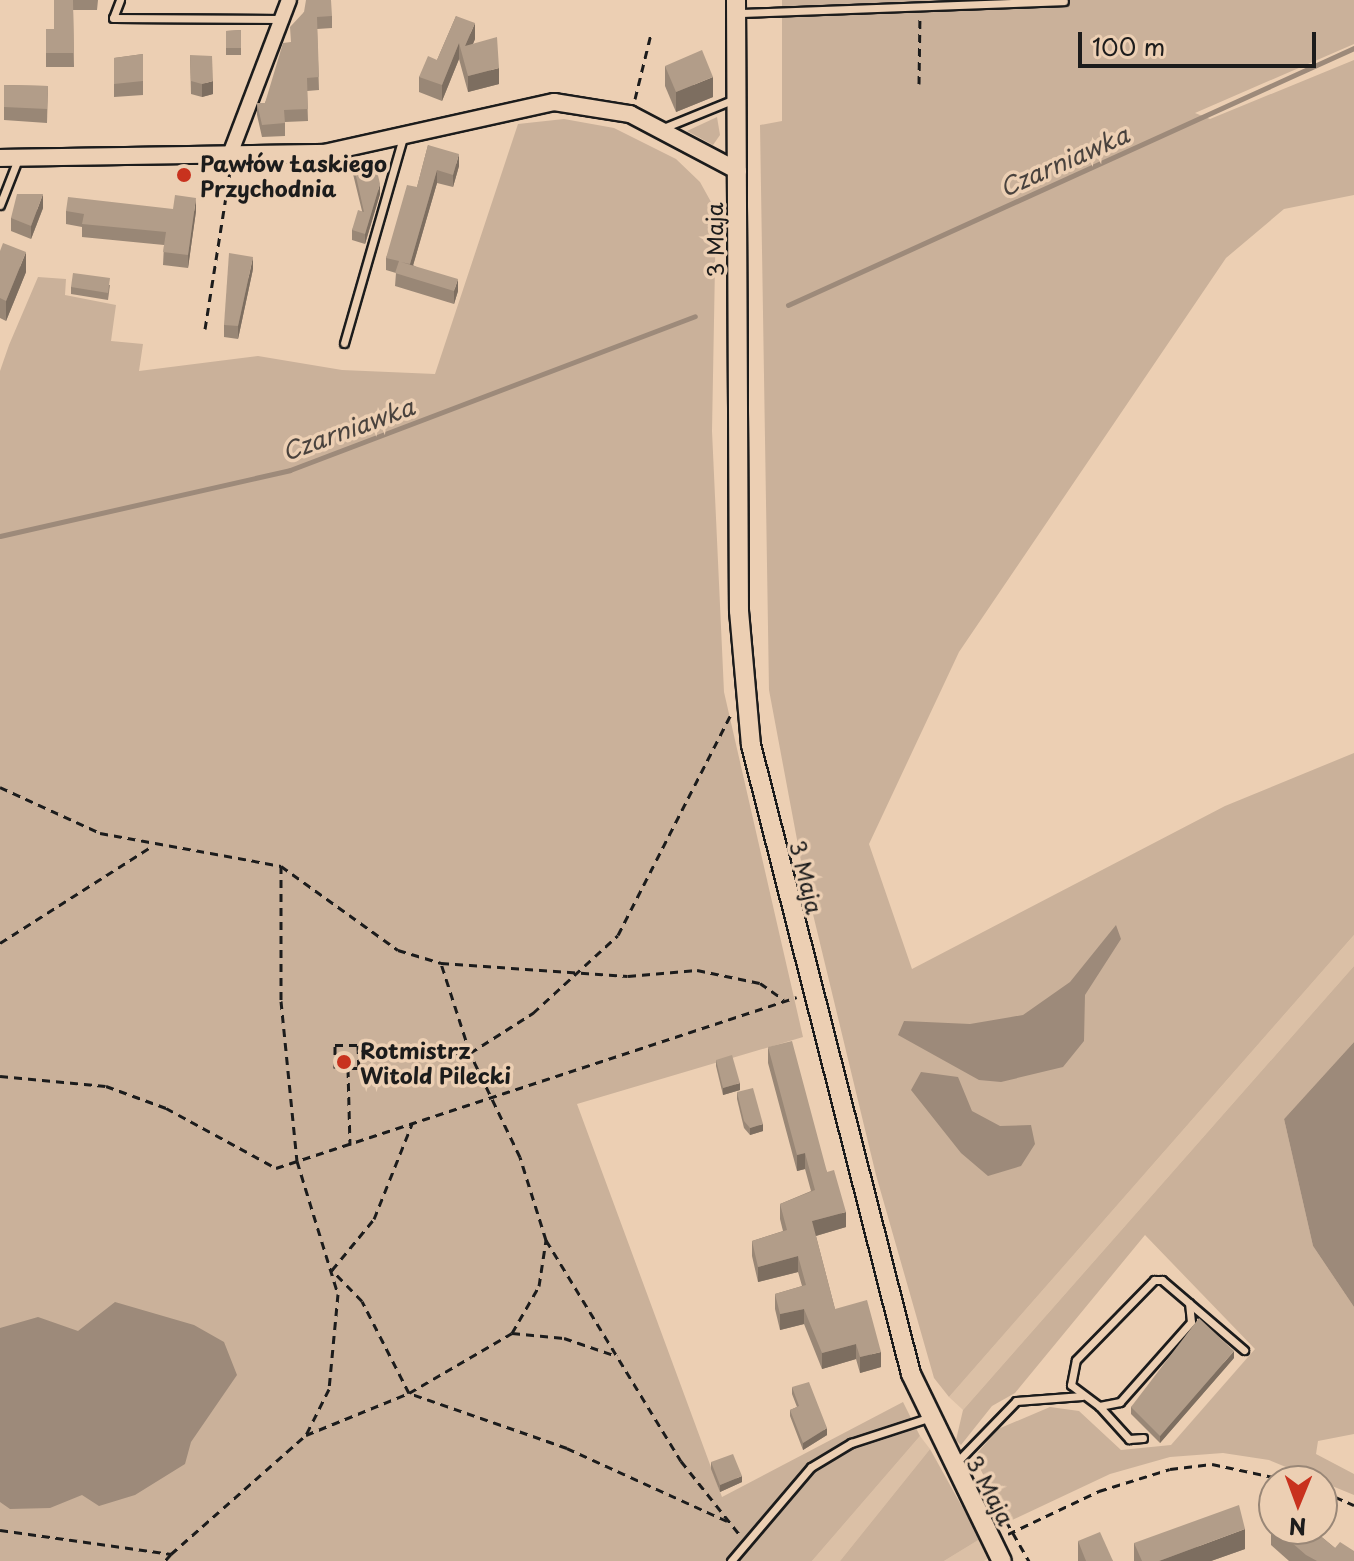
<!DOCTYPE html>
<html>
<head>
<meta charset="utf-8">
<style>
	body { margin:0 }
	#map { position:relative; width:1354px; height:1561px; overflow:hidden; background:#eccfb3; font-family:"Playpen Sans",sans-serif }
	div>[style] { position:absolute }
	.built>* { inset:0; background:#dbc0a6 }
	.green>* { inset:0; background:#cab19a }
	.water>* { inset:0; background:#9d8a7a }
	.stream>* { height:5px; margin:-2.5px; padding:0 2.5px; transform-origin:2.5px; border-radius:2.5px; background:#9d8a7a }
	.path>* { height:3px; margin-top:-1.5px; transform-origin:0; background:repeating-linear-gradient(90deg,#1c1c1c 0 8px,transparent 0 14px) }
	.roads { filter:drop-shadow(2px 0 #1c1c1c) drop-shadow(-2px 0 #1c1c1c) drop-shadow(0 2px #1c1c1c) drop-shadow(0 -2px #1c1c1c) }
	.service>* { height:7px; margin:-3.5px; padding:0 3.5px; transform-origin:3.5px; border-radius:3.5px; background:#eccfb3 }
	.minor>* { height:14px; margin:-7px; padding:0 7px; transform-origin:7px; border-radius:7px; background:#eccfb3 }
	.tertiary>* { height:16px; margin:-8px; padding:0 8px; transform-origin:8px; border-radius:8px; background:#eccfb3 }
	.secondary>* { height:18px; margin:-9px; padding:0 9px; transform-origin:9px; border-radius:9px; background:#eccfb3 }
	.wall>* { inset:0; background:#998776 }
	.shaded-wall>* { inset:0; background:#7d6e60 }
	.building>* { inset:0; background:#b29d89 }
	.dots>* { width:22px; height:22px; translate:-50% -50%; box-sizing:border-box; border:4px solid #eccfb3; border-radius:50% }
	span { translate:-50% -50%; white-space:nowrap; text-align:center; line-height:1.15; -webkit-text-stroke:7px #eccfb3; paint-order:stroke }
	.poi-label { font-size:22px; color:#1c1c1c; font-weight:700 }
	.left { translate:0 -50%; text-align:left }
	.street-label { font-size:22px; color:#1c1c1c }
	.water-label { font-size:24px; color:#49423d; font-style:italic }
	.north { position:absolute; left:1258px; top:1465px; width:80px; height:80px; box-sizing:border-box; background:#eccfb3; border:2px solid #998777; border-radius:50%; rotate:181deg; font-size:22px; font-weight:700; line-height:32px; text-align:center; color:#1c1c1c }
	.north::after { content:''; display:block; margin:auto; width:28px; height:36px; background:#c8321e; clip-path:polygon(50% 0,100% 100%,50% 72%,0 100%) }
	.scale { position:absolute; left:1078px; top:32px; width:238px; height:36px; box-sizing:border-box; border:4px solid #1c1c1c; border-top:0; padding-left:10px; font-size:24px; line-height:28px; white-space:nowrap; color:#1c1c1c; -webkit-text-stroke:6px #eccfb3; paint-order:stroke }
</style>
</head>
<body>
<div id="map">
	<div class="built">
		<div style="clip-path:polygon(1354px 935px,1354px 966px,963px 1410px,949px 1397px)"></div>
		<div style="clip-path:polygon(920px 1436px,930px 1449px,840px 1561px,812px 1561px)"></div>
		<div style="clip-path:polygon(980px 1539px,989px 1558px,984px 1561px,944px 1561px)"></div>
	</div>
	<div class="green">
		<div style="clip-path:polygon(782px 0,1354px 0,1354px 44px,1195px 113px,1210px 119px,1354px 60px,1354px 195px,1284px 209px,1226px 258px,959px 652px,869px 844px,912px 969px,1225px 806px,1354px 753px,1354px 935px,949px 1397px,934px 1378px,876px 1175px,804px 877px,769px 690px,760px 125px,782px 121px)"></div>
		<div style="clip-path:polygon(717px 117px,720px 135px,713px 145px,687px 131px)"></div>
		<div style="clip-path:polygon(564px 119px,614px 128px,676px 159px,700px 182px,716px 211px,712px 431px,724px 692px,803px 1037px,577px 1104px,722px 1497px,903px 1402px,920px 1436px,812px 1561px,0 1561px,0 371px,9px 345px,38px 277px,66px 279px,65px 295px,116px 305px,111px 341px,143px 344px,139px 371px,258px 356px,342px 370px,435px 374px,518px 124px)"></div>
		<div style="clip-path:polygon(1354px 966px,1354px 1042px,1284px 1119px,1313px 1246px,1354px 1307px,1354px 1434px,1318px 1441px,1316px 1454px,1354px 1474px,1354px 1495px,1269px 1460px,1223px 1453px,1170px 1457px,1110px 1474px,1008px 1522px,974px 1457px,998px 1429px,1050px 1407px,1079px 1411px,1121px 1450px,1171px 1445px,1255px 1349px,1145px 1235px,1015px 1393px,992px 1406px,961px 1445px,956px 1440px,963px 1410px)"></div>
		<div style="clip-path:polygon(930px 1449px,980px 1539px,944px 1561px,840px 1561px)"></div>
	</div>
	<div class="water">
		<div style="clip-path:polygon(1116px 925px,1121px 939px,1085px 995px,1084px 1041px,1063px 1067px,1001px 1082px,979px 1080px,898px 1035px,904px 1021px,970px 1024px,1023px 1015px,1070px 982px)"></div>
		<div style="clip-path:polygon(1354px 1042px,1354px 1307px,1313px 1246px,1284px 1119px)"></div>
		<div style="clip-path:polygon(921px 1072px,958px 1077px,972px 1111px,1000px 1126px,1031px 1125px,1035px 1144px,1021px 1166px,988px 1176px,961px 1153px,911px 1090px)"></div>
		<div style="clip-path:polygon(115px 1302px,194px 1325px,224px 1342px,237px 1375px,191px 1442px,185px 1464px,135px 1495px,99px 1506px,82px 1495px,50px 1508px,10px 1509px,0 1502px,0 1328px,38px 1317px,78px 1331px)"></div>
	</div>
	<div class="stream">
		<div style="left:788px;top:305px;width:622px;rotate:-24.42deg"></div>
		<div style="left:0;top:536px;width:297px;rotate:-12.8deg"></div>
		<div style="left:290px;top:470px;width:433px;rotate:-20.8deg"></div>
	</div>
	<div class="path">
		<div style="left:919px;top:84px;width:68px;rotate:-89.2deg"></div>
		<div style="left:635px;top:99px;width:67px;rotate:-76.2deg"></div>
		<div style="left:205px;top:329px;width:160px;rotate:-81deg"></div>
		<div style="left:0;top:787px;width:110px;rotate:24.7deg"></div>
		<div style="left:100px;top:833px;width:184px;rotate:10.3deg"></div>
		<div style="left:281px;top:866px;width:144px;rotate:35.7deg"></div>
		<div style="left:398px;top:950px;width:45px;rotate:16.8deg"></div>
		<div style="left:281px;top:866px;width:135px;rotate:90deg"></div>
		<div style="left:281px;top:1001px;width:161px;rotate:84.3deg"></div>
		<div style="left:297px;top:1161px;width:139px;rotate:72.9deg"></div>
		<div style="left:338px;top:1294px;width:95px;rotate:95.4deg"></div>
		<div style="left:329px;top:1389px;width:51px;rotate:116.6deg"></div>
		<div style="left:0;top:943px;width:180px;rotate:-32.5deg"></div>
		<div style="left:335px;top:1045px;width:23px"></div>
		<div style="left:358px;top:1045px;width:23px;rotate:88deg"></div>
		<div style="left:359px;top:1068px;width:24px;rotate:180deg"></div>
		<div style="left:335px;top:1068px;width:23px;rotate:-90deg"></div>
		<div style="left:358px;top:1056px;width:112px;rotate:-1.5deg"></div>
		<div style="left:470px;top:1053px;width:95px;rotate:-107.9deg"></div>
		<div style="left:441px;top:963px;width:187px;rotate:4deg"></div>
		<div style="left:628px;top:976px;width:69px;rotate:-5deg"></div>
		<div style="left:697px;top:970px;width:64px;rotate:11.7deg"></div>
		<div style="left:760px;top:983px;width:29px;rotate:35deg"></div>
		<div style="left:348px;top:1069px;width:76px;rotate:88.5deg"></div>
		<div style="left:0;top:1076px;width:106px;rotate:5.4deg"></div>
		<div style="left:106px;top:1086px;width:64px;rotate:20.1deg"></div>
		<div style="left:166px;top:1108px;width:125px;rotate:28.6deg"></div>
		<div style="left:276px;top:1168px;width:548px;rotate:-18.17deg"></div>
		<div style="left:546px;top:1240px;width:259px;rotate:58.6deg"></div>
		<div style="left:681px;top:1461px;width:93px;rotate:51.5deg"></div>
		<div style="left:512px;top:1333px;width:52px;rotate:5.5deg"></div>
		<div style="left:564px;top:1338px;width:56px;rotate:18.8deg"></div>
		<div style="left:985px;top:1484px;width:89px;rotate:60.3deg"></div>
		<div style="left:1322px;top:1491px;width:35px;rotate:24deg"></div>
		<div style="left:727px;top:1521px;width:176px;rotate:-155.5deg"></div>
		<div style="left:567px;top:1448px;width:167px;rotate:-160.8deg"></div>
		<div style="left:409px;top:1393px;width:119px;rotate:-30.2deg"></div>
		<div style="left:512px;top:1333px;width:54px;rotate:-60.1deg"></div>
		<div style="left:539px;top:1286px;width:47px;rotate:-81.3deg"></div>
		<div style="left:546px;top:1240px;width:87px;rotate:-107.4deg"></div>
		<div style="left:520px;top:1157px;width:115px;rotate:-115.7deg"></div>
		<div style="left:470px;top:1053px;width:75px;rotate:-32.4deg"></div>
		<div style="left:533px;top:1013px;width:115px;rotate:-42.5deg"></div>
		<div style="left:618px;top:935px;width:248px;rotate:-62.9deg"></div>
		<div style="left:0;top:1530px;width:173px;rotate:8deg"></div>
		<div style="left:171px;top:1554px;width:9px;rotate:131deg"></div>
		<div style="left:1008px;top:1534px;width:101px;rotate:-25.3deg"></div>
		<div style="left:1099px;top:1491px;width:74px;rotate:-17.2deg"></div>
		<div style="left:1170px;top:1469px;width:42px;rotate:-6.8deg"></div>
		<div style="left:1212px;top:1464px;width:82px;rotate:12deg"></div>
		<div style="left:171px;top:1554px;width:180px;rotate:-41.4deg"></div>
		<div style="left:306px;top:1435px;width:111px;rotate:-22.2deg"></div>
		<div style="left:409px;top:1393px;width:103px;rotate:-117.1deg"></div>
		<div style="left:362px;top:1301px;width:43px;rotate:-134.1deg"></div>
		<div style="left:332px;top:1270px;width:66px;rotate:-50.5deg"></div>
		<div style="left:374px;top:1219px;width:102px;rotate:-68.2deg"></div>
	</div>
	<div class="roads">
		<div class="service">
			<div style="left:120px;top:0;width:19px;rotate:111deg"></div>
			<div style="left:113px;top:18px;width:168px;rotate:0.3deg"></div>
			<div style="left:738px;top:13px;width:326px;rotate:-2.1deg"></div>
			<div style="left:661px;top:129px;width:80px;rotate:-22.1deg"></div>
			<div style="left:0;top:205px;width:49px;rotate:-68.6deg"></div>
			<div style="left:344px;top:343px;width:214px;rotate:-74deg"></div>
			<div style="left:1189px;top:1303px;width:19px;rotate:84deg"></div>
			<div style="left:1191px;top:1322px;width:107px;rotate:131.6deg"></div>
			<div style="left:1120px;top:1402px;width:21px;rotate:169deg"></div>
			<div style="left:1099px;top:1406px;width:35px;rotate:-143deg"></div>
			<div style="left:1071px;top:1385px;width:25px;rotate:-79deg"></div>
			<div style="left:1076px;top:1360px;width:112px;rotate:-45.7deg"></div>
			<div style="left:1154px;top:1280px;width:8px"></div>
			<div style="left:1162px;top:1280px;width:108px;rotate:40.5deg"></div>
			<div style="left:1099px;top:1406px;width:45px;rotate:47.7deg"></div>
			<div style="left:1129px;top:1439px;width:14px;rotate:-4deg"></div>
			<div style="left:956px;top:1463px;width:86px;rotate:-45.9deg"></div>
			<div style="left:1016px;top:1401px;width:66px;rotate:-4.3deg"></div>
			<div style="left:731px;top:1561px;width:123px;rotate:-49.6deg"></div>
			<div style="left:811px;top:1467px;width:47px;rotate:-31deg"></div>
			<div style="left:851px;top:1443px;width:81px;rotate:-18deg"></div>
		</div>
		<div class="minor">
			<div style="left:229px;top:157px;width:168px;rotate:-69.1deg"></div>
		</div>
		<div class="tertiary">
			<div style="left:0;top:158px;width:324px;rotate:-0.9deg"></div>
			<div style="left:324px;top:153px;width:236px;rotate:-12.5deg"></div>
			<div style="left:554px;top:102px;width:77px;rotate:9deg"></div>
			<div style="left:630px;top:114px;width:122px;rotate:27.8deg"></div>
		</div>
		<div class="secondary">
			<div style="left:736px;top:0;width:611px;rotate:89.72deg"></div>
			<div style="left:739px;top:611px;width:135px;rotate:84.9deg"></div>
			<div style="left:751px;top:745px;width:649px;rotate:75.73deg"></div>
			<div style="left:911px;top:1374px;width:208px;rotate:64.1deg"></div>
		</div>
	</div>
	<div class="wall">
		<div style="clip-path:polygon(54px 0,98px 0,97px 10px,73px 10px,74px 67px,46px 67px,46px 29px,54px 29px)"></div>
		<div style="clip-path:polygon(304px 12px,332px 16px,332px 28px,317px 29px,319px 90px,307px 91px,308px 121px,285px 122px,285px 136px,262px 137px,257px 115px,257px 103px,265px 103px)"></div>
		<div style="clip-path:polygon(456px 16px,475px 39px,473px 44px,499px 84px,468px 92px,459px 59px,442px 101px,419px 92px,419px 77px,437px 60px)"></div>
		<div style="clip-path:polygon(241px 30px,241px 55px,226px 55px,226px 31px)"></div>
		<div style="clip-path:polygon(143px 54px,143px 95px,114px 97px,114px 58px)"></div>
		<div style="clip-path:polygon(190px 55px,213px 94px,202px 97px,191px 94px)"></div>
		<div style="clip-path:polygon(665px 66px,713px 97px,676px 112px,665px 86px)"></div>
		<div style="clip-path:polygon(4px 85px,48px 86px,47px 123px,4px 120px)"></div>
		<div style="clip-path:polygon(428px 145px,459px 166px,453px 187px,437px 183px,413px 265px,458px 291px,454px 304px,395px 286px,396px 273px,386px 270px,386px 258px,417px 187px)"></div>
		<div style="clip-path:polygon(353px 163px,380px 194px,365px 244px,352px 240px,352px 230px,362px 211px,353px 174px)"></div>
		<div style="clip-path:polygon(43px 208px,31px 239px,11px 231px,11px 218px)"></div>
		<div style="clip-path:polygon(66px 211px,196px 211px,188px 268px,163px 265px,164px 245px,82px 237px,82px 227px,66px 224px)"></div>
		<div style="clip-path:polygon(0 251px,26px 272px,6px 321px,0 318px)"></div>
		<div style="clip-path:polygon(253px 269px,238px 339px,224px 337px,224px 325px)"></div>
		<div style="clip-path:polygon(110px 285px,108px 300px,71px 294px,71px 287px)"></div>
		<div style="clip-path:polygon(768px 1047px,827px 1172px,846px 1227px,816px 1236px,835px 1309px,881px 1367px,860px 1373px,856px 1359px,822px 1369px,804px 1324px,780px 1330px,775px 1309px,775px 1294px,802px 1286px,798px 1272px,758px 1282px,752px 1256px,752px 1241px,783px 1231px,780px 1219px,780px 1204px,811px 1191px,805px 1169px,797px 1171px,768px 1063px)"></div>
		<div style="clip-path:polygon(716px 1060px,740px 1090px,723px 1095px,716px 1066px)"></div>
		<div style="clip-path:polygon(737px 1092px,763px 1131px,750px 1135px,744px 1128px,737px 1099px)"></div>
		<div style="clip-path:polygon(1234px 1358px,1160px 1443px,1131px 1414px,1131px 1407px)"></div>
		<div style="clip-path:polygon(792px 1387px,827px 1435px,803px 1450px,790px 1416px,790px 1410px,797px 1407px,792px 1394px)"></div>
		<div style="clip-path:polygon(711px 1462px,742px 1482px,720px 1492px,711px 1469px)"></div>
		<div style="clip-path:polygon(1274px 1521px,1274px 1529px,1312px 1529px,1335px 1548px,1354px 1561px,1289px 1561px,1271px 1545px,1271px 1525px)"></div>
		<div style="clip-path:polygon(1078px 1541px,1113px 1561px,1078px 1561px)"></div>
		<div style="clip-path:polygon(1134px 1543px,1245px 1549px,1211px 1561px,1134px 1561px)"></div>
	</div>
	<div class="shaded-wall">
		<div style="clip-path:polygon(475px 23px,475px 39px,465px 62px,465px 46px)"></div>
		<div style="clip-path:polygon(459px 43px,459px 59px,442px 101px,442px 85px)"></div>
		<div style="clip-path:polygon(499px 68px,499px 84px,468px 92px,468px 76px)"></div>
		<div style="clip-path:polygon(713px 77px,713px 97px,676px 112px,676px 92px)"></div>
		<div style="clip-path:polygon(213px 81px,213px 94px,202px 97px,202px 84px)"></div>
		<div style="clip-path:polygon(459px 154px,459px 166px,453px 187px,453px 175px)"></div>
		<div style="clip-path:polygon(437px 170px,437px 183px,410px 276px,410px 264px)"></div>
		<div style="clip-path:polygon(380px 184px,380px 194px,365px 244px,365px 234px)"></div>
		<div style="clip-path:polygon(43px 194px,43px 208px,31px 239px,31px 226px)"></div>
		<div style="clip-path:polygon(196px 198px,196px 211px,188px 268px,188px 255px)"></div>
		<div style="clip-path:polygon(26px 252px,26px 272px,6px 321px,6px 301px)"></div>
		<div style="clip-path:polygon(253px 257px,253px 269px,238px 339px,238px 326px)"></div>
		<div style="clip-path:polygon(458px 279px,458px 291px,454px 304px,454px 291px)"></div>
		<div style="clip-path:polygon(740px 1083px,740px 1090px,723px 1095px,723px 1088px)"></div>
		<div style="clip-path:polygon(763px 1124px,763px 1131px,750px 1135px,750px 1128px)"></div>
		<div style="clip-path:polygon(805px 1153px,805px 1169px,797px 1171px,797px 1155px)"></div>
		<div style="clip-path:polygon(846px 1212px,846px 1227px,812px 1237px,812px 1221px)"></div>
		<div style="clip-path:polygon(798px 1256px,798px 1272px,758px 1282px,758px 1267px)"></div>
		<div style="clip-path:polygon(804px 1309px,804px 1324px,780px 1330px,780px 1314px)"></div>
		<div style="clip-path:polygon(856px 1344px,856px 1359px,822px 1369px,822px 1353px)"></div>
		<div style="clip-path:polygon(1234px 1351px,1234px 1358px,1160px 1443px,1160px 1436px)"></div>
		<div style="clip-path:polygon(881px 1352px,881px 1367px,860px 1373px,860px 1357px)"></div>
		<div style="clip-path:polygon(827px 1428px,827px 1435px,803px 1450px,803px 1443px)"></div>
		<div style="clip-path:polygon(742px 1476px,742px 1482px,720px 1492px,720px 1485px)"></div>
		<div style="clip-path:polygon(1245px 1529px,1245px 1549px,1211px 1561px,1159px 1561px)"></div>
	</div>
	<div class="building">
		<div style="clip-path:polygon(54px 0,73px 0,74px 53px,46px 53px,46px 29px,54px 29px)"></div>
		<div style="clip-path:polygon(306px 0,331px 0,332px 16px,317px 17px,319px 77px,307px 78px,308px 109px,284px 110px,285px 123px,262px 125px,257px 103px,265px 103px,283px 43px,291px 42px,290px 27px,304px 12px)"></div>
		<div style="clip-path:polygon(456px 16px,475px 23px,465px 46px,497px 37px,499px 68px,468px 76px,459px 43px,442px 85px,419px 77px,428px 56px,437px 60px)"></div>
		<div style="clip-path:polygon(241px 30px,241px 48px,226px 48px,226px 31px)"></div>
		<div style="clip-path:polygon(702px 50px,713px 77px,676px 92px,665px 66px)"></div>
		<div style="clip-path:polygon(143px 54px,143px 81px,114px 84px,114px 58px)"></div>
		<div style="clip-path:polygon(190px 55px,212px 56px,213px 81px,202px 84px,191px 81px)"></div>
		<div style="clip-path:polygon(4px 85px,48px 86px,47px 109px,4px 107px)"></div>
		<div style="clip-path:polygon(428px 145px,459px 154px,453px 175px,437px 170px,410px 264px,401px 262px,458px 279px,454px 291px,395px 273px,399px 261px,386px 258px,407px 185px,417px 187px)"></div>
		<div style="clip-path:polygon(374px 158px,380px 184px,365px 234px,352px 230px,358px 210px,364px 212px,353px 163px)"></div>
		<div style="clip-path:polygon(17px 194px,43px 194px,31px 226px,11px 218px)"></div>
		<div style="clip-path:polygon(175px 195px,196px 198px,188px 255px,163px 252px,166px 232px,82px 224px,84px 214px,66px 211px,68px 197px,173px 209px)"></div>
		<div style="clip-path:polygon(3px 243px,26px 252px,6px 301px,0 298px,0 251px)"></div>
		<div style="clip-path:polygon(229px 253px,253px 257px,238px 326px,224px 325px)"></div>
		<div style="clip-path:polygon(73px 273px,110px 278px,108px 293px,71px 287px)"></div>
		<div style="clip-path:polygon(792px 1041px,827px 1172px,834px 1170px,846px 1212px,812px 1221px,835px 1309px,867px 1300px,881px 1352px,860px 1357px,856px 1344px,822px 1353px,804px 1309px,780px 1314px,775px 1294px,806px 1285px,798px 1256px,758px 1267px,752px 1241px,787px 1230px,780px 1204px,815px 1190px,805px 1153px,797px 1155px,768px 1047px)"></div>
		<div style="clip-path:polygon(732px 1055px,740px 1083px,723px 1088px,716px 1060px)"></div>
		<div style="clip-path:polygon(753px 1088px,763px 1124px,750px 1128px,744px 1121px,737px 1092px)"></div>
		<div style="clip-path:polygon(1199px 1318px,1234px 1351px,1160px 1436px,1131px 1407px)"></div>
		<div style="clip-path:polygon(809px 1382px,827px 1428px,803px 1443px,790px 1410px,799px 1406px,792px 1387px)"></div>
		<div style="clip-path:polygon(733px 1454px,742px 1476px,720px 1485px,711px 1462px)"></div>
		<div style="clip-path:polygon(1239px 1505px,1245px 1529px,1159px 1561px,1142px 1561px,1134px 1543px)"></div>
		<div style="clip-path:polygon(1276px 1529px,1312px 1529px,1335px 1548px,1340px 1542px,1354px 1551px,1354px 1561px,1317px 1561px,1306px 1555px)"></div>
		<div style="clip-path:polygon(1100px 1532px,1113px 1561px,1086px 1561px,1078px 1541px)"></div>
	</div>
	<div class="dots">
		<div style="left:184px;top:175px;background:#c8321e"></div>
		<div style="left:344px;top:1062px;background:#c8321e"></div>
	</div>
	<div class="poi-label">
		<span class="left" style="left:200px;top:175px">Pawłów Łaskiego<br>Przychodnia</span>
		<span class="left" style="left:360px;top:1062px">Rotmistrz<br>Witold Pilecki</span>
	</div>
	<div class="street-label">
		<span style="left:714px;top:240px;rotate:-91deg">3 Maja</span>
		<span style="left:807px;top:877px;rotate:76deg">3 Maja</span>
		<span style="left:991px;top:1490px;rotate:62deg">3 Maja</span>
	</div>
	<div class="water-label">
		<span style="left:1064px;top:161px;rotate:-24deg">Czarniawka</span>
		<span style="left:348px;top:429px;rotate:-20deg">Czarniawka</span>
	</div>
	<div class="north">N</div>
	<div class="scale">100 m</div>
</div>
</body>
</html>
